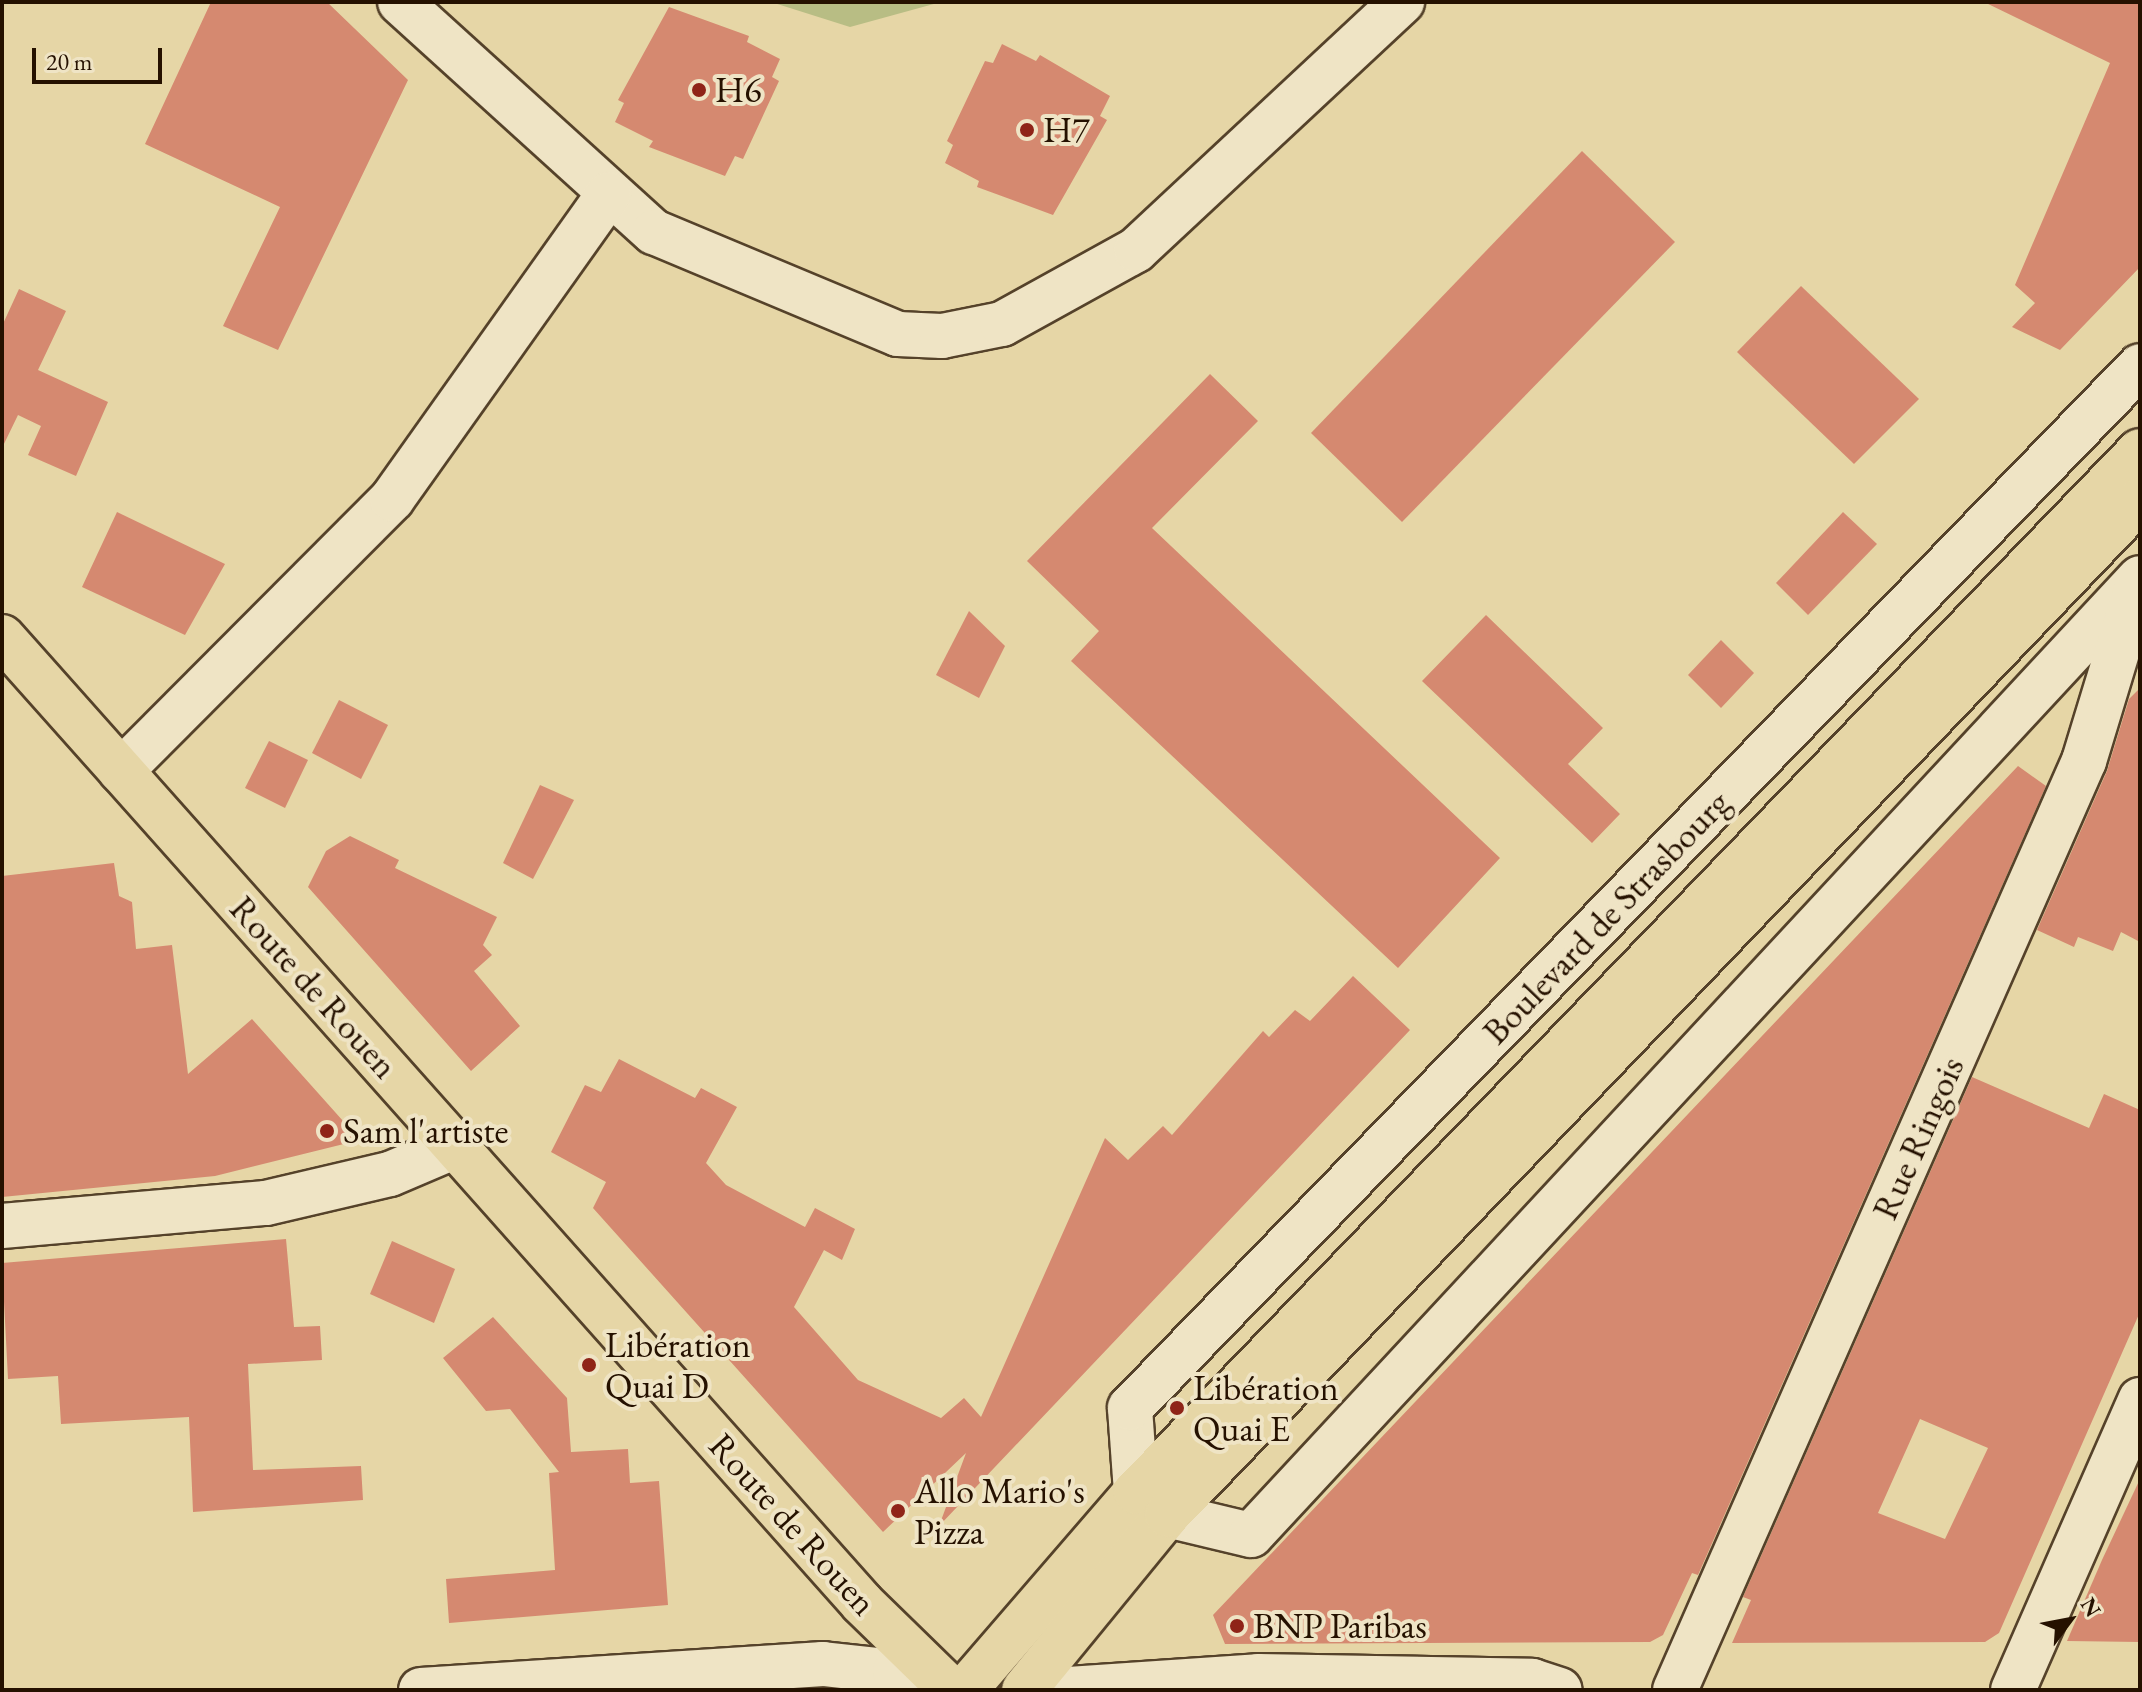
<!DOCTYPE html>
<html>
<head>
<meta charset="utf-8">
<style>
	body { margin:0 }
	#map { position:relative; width:2142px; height:1692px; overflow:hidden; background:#e6d6a6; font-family:"EB Garamond",serif }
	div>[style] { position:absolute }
	.green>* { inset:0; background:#b8bd84 }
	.building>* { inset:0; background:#d58970 }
	.roads { filter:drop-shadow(2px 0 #55422a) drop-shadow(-2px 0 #55422a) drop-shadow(0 2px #55422a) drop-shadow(0 -2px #55422a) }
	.minor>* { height:44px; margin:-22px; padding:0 22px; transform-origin:22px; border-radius:22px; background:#efe4c5 }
	.major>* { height:44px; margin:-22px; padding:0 22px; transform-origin:22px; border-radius:22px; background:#e6d6a6 }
	.dots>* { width:22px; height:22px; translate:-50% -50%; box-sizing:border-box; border:4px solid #efe4c5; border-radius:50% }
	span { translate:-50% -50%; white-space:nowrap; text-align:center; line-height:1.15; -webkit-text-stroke:8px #efe4c5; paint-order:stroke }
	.poi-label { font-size:36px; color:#251100 }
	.left { translate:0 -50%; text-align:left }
	.street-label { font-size:36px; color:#251100 }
	.frame { position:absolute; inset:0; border:4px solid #251100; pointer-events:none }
	.north { position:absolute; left:2030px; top:1580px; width:80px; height:80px; -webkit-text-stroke:6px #efe4c5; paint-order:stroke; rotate:58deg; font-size:22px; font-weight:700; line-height:32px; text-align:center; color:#251100 }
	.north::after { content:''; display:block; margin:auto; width:28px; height:36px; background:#251100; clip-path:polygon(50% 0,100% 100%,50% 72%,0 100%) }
	.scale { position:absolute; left:32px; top:48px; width:130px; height:36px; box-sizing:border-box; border:4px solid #251100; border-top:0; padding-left:10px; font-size:24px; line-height:28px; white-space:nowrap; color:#251100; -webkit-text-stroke:6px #efe4c5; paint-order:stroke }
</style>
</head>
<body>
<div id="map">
	<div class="green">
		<div style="clip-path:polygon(771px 2px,941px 2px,850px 27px)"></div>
	</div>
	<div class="building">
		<div style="clip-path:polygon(211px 2px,327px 2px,408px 80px,278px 350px,223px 326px,280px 207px,145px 144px)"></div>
		<div style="clip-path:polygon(1984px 2px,2140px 2px,2140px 267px,2060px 350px,2012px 327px,2035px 303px,2015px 285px,2110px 63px)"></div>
		<div style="clip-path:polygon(669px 7px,749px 36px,747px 42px,780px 59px,772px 77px,779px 81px,743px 159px,735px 156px,725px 176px,649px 147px,653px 141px,615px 122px,624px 103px,618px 100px)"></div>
		<div style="clip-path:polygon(1002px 44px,1036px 61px,1040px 55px,1110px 96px,1100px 116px,1107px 120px,1053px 215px,977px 187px,979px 181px,945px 163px,953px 145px,947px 141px,985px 61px,993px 63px)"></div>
		<div style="clip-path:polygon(1582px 151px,1675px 242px,1402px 522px,1311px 433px)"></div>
		<div style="clip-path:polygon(1801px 286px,1919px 399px,1854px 464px,1737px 352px)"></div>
		<div style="clip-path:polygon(19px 289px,66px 311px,38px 370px,108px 402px,76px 476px,28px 455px,41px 426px,18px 415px,2px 448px,2px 326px)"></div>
		<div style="clip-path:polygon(1210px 374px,1258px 421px,1152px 528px,1500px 858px,1398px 968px,1071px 661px,1099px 631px,1027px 561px)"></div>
		<div style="clip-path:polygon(117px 512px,225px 564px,185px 635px,82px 587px)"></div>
		<div style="clip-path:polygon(1843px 512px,1877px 544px,1808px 615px,1776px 583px)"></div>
		<div style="clip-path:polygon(969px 611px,1005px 646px,979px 698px,936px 675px)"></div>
		<div style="clip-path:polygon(1486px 615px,1603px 728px,1568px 764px,1620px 814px,1592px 843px,1422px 681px)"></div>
		<div style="clip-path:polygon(1721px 640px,1754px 673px,1721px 708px,1688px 675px)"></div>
		<div style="clip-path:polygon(2140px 688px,2140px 942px,2121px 932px,2113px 951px,2078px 937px,2074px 947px,2037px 930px,2107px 771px,2129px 699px)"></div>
		<div style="clip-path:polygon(339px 700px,388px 725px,361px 779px,312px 753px)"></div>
		<div style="clip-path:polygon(269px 741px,308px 760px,285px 808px,245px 788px)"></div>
		<div style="clip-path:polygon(2018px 766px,2046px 786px,1698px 1575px,1692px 1573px,1663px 1635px,1650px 1642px,1225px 1644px,1213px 1615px)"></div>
		<div style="clip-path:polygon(540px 785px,574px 800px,533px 879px,503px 863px)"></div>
		<div style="clip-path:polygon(350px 836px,399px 860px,395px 868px,497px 917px,483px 945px,492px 955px,474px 971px,520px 1026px,471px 1071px,308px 887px,326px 851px)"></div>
		<div style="clip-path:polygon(114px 863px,119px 896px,132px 902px,136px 949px,172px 945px,188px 1074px,252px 1019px,360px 1140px,215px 1176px,2px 1197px,2px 876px)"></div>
		<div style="clip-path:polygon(1353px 976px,1410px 1030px,939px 1526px,966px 1453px,883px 1532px,593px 1208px,606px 1182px,551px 1152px,585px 1085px,601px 1092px,619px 1059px,695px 1098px,701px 1088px,737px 1107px,706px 1163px,726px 1185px,805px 1227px,815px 1208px,855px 1229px,842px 1260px,824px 1250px,794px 1307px,858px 1380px,941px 1418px,964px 1398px,981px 1417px,1105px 1138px,1128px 1160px,1163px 1126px,1172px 1135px,1263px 1031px,1269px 1037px,1295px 1010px,1310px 1021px)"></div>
		<div style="clip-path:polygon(evenodd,1972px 1077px,2089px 1128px,2104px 1094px,2140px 1110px,2140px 1312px,1999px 1633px,1985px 1642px,1732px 1643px,1751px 1600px,1743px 1597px,1972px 1077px,1920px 1419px,1988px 1448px,1945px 1539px,1878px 1513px,1920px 1419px)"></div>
		<div style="clip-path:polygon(286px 1239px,294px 1327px,320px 1326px,322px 1360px,248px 1364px,253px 1470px,361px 1466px,363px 1500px,193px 1512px,189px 1417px,61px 1424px,58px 1376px,8px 1379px,2px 1263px)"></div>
		<div style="clip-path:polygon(392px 1241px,455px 1269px,434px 1323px,370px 1294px)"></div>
		<div style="clip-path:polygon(493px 1317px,567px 1398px,571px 1452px,628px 1449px,630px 1483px,659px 1481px,668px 1605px,449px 1623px,446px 1579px,555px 1570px,549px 1473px,559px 1472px,510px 1409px,486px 1411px,443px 1358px)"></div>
		<div style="clip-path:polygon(2140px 1479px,2140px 1642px,2067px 1641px,2102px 1560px)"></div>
	</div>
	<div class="roads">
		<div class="minor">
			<div style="left:400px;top:2px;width:343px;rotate:42.2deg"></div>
			<div style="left:654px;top:232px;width:264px;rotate:22.7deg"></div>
			<div style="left:898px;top:334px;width:44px;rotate:2.6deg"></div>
			<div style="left:942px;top:336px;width:61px;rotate:-11.3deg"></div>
			<div style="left:1002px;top:324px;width:153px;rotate:-28.9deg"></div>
			<div style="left:1136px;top:250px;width:364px;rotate:-43deg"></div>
			<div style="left:121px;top:771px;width:384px;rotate:-45.1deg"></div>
			<div style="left:392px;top:499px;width:374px;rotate:-54.6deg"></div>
			<div style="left:2px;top:1226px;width:265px;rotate:-5deg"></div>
			<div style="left:266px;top:1203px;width:127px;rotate:-13.2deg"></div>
			<div style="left:390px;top:1174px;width:72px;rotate:-23deg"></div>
			<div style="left:1136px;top:1492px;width:84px;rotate:-94.1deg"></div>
			<div style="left:1130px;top:1408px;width:1451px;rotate:-45.89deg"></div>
			<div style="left:1167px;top:1515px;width:86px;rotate:13.4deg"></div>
			<div style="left:1251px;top:1535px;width:1306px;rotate:-47.11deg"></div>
			<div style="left:421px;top:1690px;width:403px;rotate:-3.7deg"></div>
			<div style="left:823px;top:1664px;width:72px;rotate:6.3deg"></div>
			<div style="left:895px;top:1672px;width:49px;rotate:21.4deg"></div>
			<div style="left:1054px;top:1690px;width:204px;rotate:-3.9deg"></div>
			<div style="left:1258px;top:1676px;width:274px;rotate:1deg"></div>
			<div style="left:1532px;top:1681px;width:29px;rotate:18deg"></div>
			<div style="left:1675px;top:1690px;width:1015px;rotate:-66.24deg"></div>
			<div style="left:2084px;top:761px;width:182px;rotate:-73.1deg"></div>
			<div style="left:2013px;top:1690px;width:317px;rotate:-66.3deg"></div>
		</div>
		<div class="major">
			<div style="left:2px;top:637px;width:1293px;rotate:48.32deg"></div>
			<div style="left:862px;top:1603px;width:124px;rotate:44.3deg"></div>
			<div style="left:965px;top:1690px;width:262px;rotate:-49.2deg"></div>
			<div style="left:1136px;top:1492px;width:1446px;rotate:-46.04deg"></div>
			<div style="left:1024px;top:1690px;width:226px;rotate:-50.7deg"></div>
			<div style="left:1167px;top:1515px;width:1406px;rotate:-46.21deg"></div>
		</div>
	</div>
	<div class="dots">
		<div style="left:699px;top:90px;background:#8f2418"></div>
		<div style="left:1027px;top:130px;background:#8f2418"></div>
		<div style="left:327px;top:1131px;background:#8f2418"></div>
		<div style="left:589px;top:1365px;background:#8f2418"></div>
		<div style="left:1177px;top:1408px;background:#8f2418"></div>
		<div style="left:898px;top:1511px;background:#8f2418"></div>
		<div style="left:1237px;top:1626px;background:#8f2418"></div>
	</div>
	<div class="poi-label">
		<span class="left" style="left:715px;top:90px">H6</span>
		<span class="left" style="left:1043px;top:130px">H7</span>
		<span class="left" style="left:343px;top:1131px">Sam l'artiste</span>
		<span class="left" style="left:605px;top:1365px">Libération<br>Quai D</span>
		<span class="left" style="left:1193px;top:1408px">Libération<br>Quai E</span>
		<span class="left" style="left:914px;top:1511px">Allo Mario's<br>Pizza</span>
		<span class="left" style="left:1253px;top:1626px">BNP Paribas</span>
	</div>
	<div class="street-label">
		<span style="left:1606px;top:917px;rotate:-46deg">Boulevard de Strasbourg</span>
		<span style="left:314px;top:987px;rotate:48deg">Route de Rouen</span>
		<span style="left:1918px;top:1138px;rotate:-66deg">Rue Ringois</span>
		<span style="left:793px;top:1524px;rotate:48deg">Route de Rouen</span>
	</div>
	<div class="frame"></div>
	<div class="north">N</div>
	<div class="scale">20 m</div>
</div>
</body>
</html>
